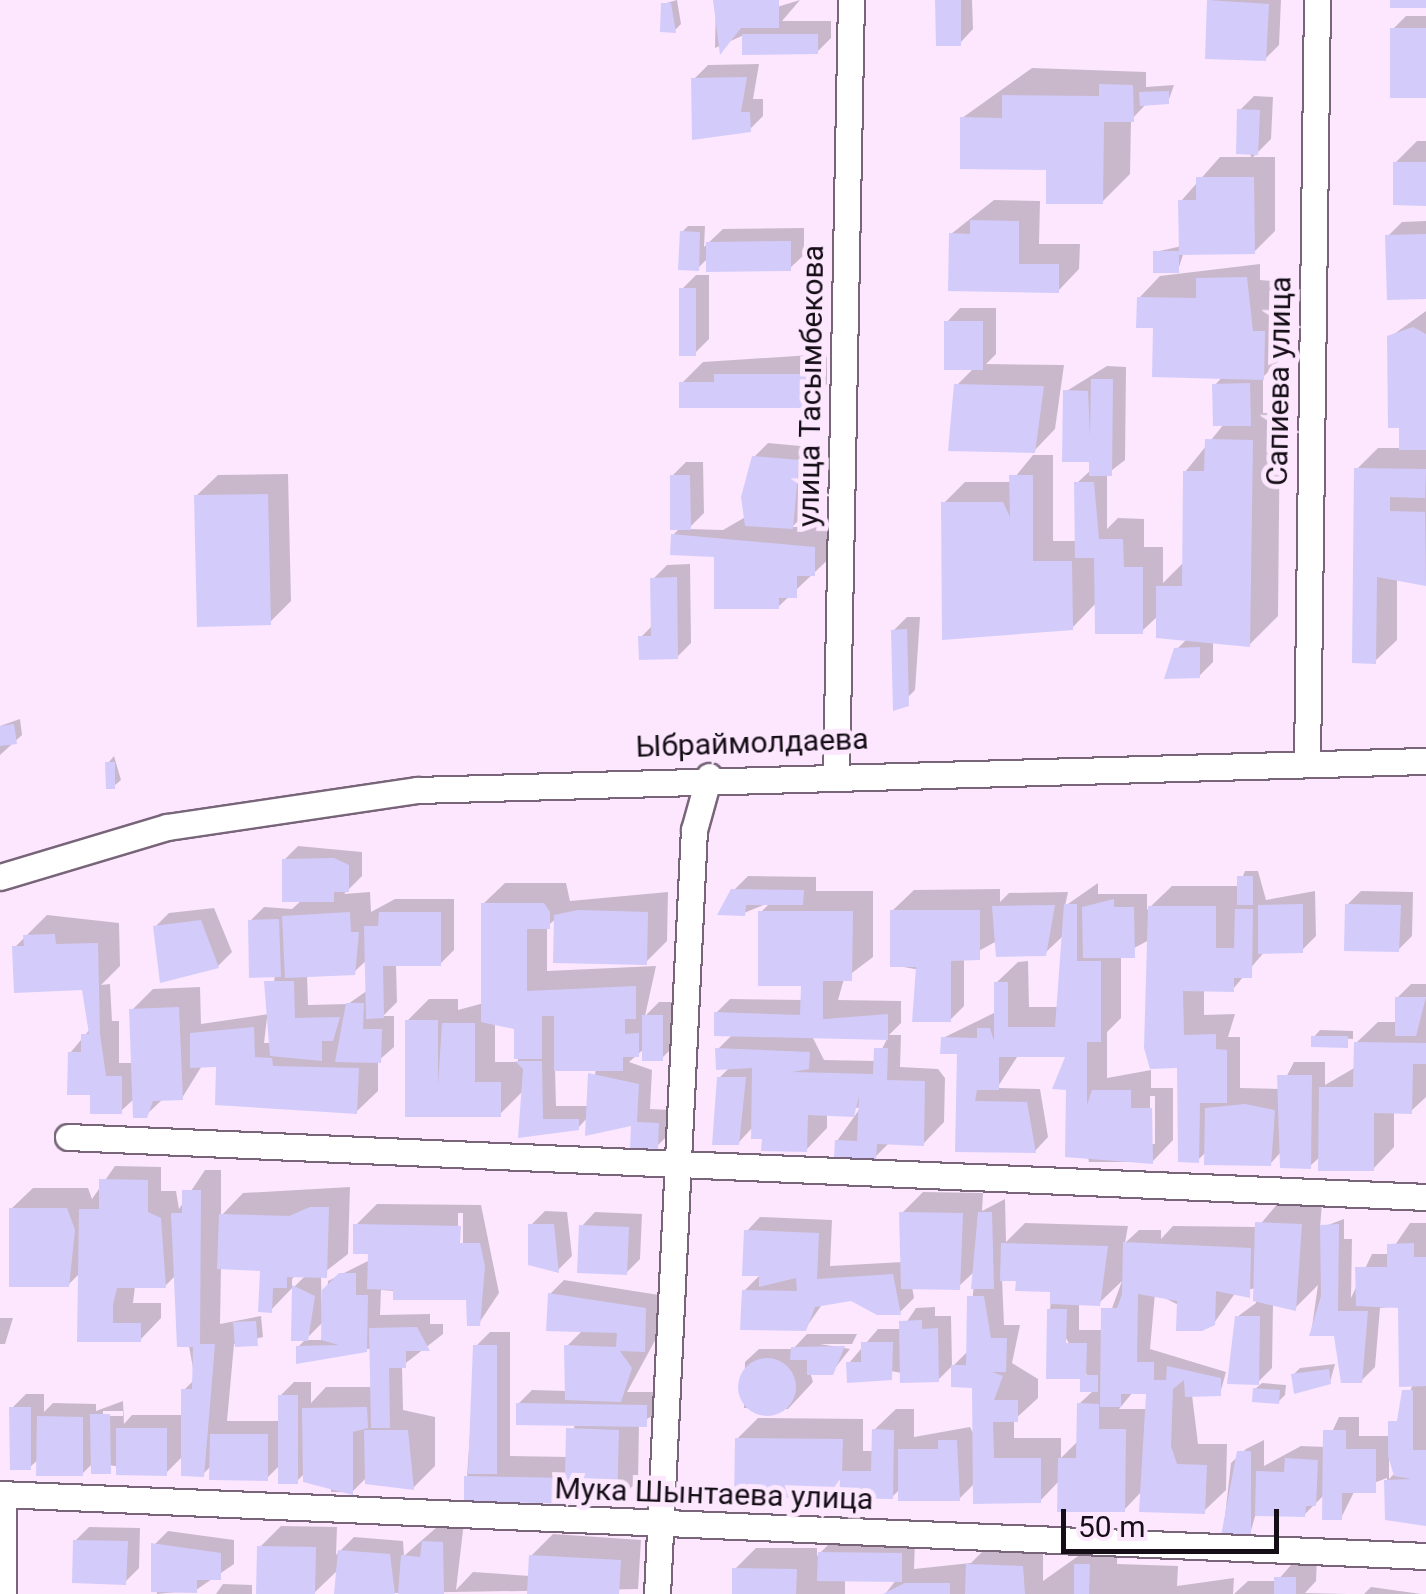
<!DOCTYPE html>
<html>
<head>
<meta charset="utf-8">
<style>
	body { margin:0 }
	#map { position:relative; width:1426px; height:1594px; overflow:hidden; background:#fce7fe; font-family:Roboto,sans-serif }
	div>[style] { position:absolute }
	.shadow>* { inset:0; background:#0003 }
	.building>* { inset:0; background:#d3ccfb }
	.round { border-radius:50% }
	.roads { filter:drop-shadow(2px 0 #786579) drop-shadow(-2px 0 #786579) drop-shadow(0 2px #786579) drop-shadow(0 -2px #786579) }
	.minor>* { height:25px; margin:-12.5px; padding:0 12.5px; transform-origin:12.5px; border-radius:12.5px; background:#fff }
	span { translate:-50% -50%; white-space:nowrap; text-align:center; line-height:1.15; -webkit-text-stroke:10px #fce7fe; paint-order:stroke }
	.street-label { font-size:30px; color:#150e16 }
	.scale { position:absolute; left:1061px; top:1509px; width:218px; height:45px; box-sizing:border-box; border:5px solid #150e16; border-top:0; padding-left:12px; font-size:30px; line-height:35px; white-space:nowrap; color:#150e16; -webkit-text-stroke:8px #fce7fe; paint-order:stroke }
</style>
</head>
<body>
<div id="map">
	<div class="shadow">
		<div style="clip-path:polygon(677px 0,681px 24px,675px 30px,663px 4px)"></div>
		<div style="clip-path:polygon(716px 0,777px 0,777px 7px,800px 0,782px 21px,831px 21px,831px 38px,817px 52px,744px 35px,715px 48px)"></div>
		<div style="clip-path:polygon(938px 0,972px 0,973px 29px,960px 43px)"></div>
		<div style="clip-path:polygon(1210px 0,1281px 0,1279px 45px,1265px 59px,1207px 56px)"></div>
		<div style="clip-path:polygon(1406px 16px,1426px 16px,1426px 96px,1393px 29px)"></div>
		<div style="clip-path:polygon(759px 64px,753px 99px,763px 99px,763px 116px,749px 130px,694px 79px,708px 65px)"></div>
		<div style="clip-path:polygon(1032px 68px,1146px 72px,1146px 87px,1174px 85px,1168px 102px,1147px 103px,1131px 120px,1130px 174px,1102px 202px,962px 118px)"></div>
		<div style="clip-path:polygon(1254px 96px,1273px 97px,1271px 139px,1253px 157px,1275px 157px,1275px 231px,1254px 252px,1184px 252px,1178px 270px,1155px 252px,1182px 246px,1181px 201px,1220px 157px,1251px 157px,1240px 110px)"></div>
		<div style="clip-path:polygon(1417px 141px,1426px 141px,1426px 203px,1395px 163px)"></div>
		<div style="clip-path:polygon(994px 200px,1040px 201px,1039px 244px,1080px 244px,1079px 269px,1058px 291px,951px 234px)"></div>
		<div style="clip-path:polygon(1426px 221px,1426px 297px,1388px 236px,1402px 222px)"></div>
		<div style="clip-path:polygon(688px 226px,705px 226px,704px 247px,723px 229px,804px 228px,804px 255px,790px 268px,709px 257px,698px 268px,682px 232px)"></div>
		<div style="clip-path:polygon(1260px 264px,1260px 280px,1273px 281px,1273px 311px,1285px 311px,1284px 356px,1263px 377px,1263px 413px,1280px 413px,1278px 616px,1250px 644px,1213px 641px,1213px 662px,1199px 676px,1177px 649px,1187px 639px,1159px 615px,1142px 631px,1097px 602px,1072px 628px,944px 503px,965px 482px,1011px 482px,1033px 455px,1053px 455px,1053px 541px,1078px 541px,1077px 483px,1092px 469px,1065px 392px,1107px 366px,1126px 367px,1125px 460px,1107px 474px,1107px 529px,1118px 518px,1144px 519px,1144px 547px,1163px 547px,1163px 583px,1184px 562px,1185px 472px,1224px 424px,1215px 385px,1223px 376px,1156px 326px,1139px 298px,1160px 276px)"></div>
		<div style="clip-path:polygon(696px 275px,709px 275px,709px 339px,695px 353px,682px 289px)"></div>
		<div style="clip-path:polygon(960px 308px,996px 308px,996px 354px,986px 364px,1064px 365px,1055px 429px,1034px 451px,957px 385px,974px 368px,947px 322px)"></div>
		<div style="clip-path:polygon(1426px 311px,1426px 583px,1397px 578px,1397px 640px,1375px 661px,1357px 469px,1378px 448px,1401px 448px,1390px 337px)"></div>
		<div style="clip-path:polygon(827px 354px,827px 384px,806px 405px,682px 383px,703px 362px)"></div>
		<div style="clip-path:polygon(768px 443px,811px 447px,806px 513px,792px 527px,835px 527px,835px 553px,778px 607px,717px 550px,673px 535px,681px 527px,672px 476px,686px 462px,703px 462px,704px 513px,688px 529px,723px 530px,749px 515px,754px 457px)"></div>
		<div style="clip-path:polygon(288px 474px,291px 601px,270px 622px,196px 496px,218px 475px)"></div>
		<div style="clip-path:polygon(690px 564px,691px 643px,677px 657px,641px 637px,654px 624px,653px 579px,667px 565px)"></div>
		<div style="clip-path:polygon(907px 617px,920px 617px,915px 690px,901px 704px,893px 631px)"></div>
		<div style="clip-path:polygon(20px 719px,22px 735px,0 755px,0 726px)"></div>
		<div style="clip-path:polygon(114px 756px,121px 780px,114px 786px,108px 763px)"></div>
		<div style="clip-path:polygon(evenodd,298px 846px,362px 852px,362px 876px,344px 894px,370px 892px,371px 912px,395px 899px,454px 899px,454px 950px,440px 964px,396px 964px,397px 1002px,383px 1016px,394px 1016px,394px 1047px,378px 1061px,378px 1091px,356px 1112px,219px 1062px,203px 1064px,182px 1098px,164px 1098px,146px 1115px,135px 1098px,121px 1111px,92px 1092px,70px 1053px,91px 1028px,84px 991px,15px 947px,47px 915px,119px 923px,120px 966px,101px 985px,110px 984px,112px 1021px,119px 1021px,119px 1063px,133px 1063px,132px 1010px,153px 989px,200px 987px,201px 1024px,269px 1014px,275px 975px,250px 921px,264px 907px,292px 909px,302px 900px,284px 860px,298px 846px,368px 959px,368px 990px,348px 1004px,308px 1005px,307px 975px,354px 972px,368px 959px,298px 846px,267px 1018px,269px 1018px,271px 1043px,264px 1043px,267px 1018px)"></div>
		<div style="clip-path:polygon(evenodd,1245px 871px,1258px 871px,1266px 900px,1315px 891px,1316px 936px,1302px 950px,1265px 951px,1233px 989px,1204px 989px,1204px 1015px,1235px 1014px,1228px 1037px,1240px 1037px,1240px 1088px,1280px 1089px,1294px 1062px,1325px 1062px,1325px 1085px,1356px 1067px,1356px 1043px,1378px 1022px,1398px 1022px,1397px 998px,1411px 984px,1426px 984px,1426px 1097px,1411px 1111px,1394px 1111px,1394px 1147px,1373px 1169px,1321px 1156px,1310px 1166px,1282px 1151px,1270px 1164px,1206px 1152px,1198px 1160px,1151px 939px,1121px 955px,1121px 1018px,1107px 1032px,1107px 1078px,1151px 1070px,1151px 1088px,1173px 1088px,1173px 1140px,1152px 1162px,1089px 1162px,1068px 1054px,1019px 1054px,997px 1088px,1040px 1089px,1048px 1137px,1035px 1151px,958px 1149px,960px 1052px,943px 1038px,996px 1012px,996px 983px,1018px 962px,1028px 961px,1029px 1007px,1059px 1007px,1064px 935px,1045px 953px,995px 942px,964px 959px,964px 1006px,950px 1020px,914px 1020px,920px 970px,893px 965px,892px 911px,914px 890px,1000px 889px,1000px 902px,1009px 893px,1068px 892px,1065px 906px,1098px 883px,1098px 894px,1147px 894px,1147px 910px,1172px 886px,1239px 886px,1245px 871px,1150px 1096px,1155px 1096px,1155px 1144px,1150px 1144px,1150px 1096px)"></div>
		<div style="clip-path:polygon(evenodd,748px 876px,816px 877px,816px 891px,873px 891px,873px 957px,844px 979px,838px 1000px,901px 1001px,901px 1023px,889px 1035px,901px 1035px,900px 1067px,938px 1069px,945px 1078px,944px 1122px,923px 1144px,890px 1142px,875px 1157px,837px 1141px,861px 1107px,827px 1113px,827px 1128px,806px 1150px,753px 1127px,738px 1143px,719px 1078px,730px 1067px,718px 1049px,733px 1034px,716px 1013px,730px 999px,804px 1000px,804px 983px,761px 912px,771px 902px,744px 913px,733px 891px,748px 876px,812px 1036px,888px 1037px,876px 1061px,824px 1060px,812px 1036px)"></div>
		<div style="clip-path:polygon(evenodd,505px 883px,566px 883px,570px 901px,668px 892px,667px 941px,643px 965px,556px 919px,547px 926px,547px 971px,656px 966px,645px 1016px,659px 1002px,676px 1002px,676px 1044px,662px 1058px,645px 1048px,629px 1062px,652px 1070px,650px 1109px,672px 1110px,671px 1132px,657px 1146px,633px 1123px,587px 1134px,588px 1117px,578px 1128px,521px 1135px,524px 1090px,500px 1114px,407px 1114px,407px 1021px,429px 999px,458px 999px,458px 1010px,484px 1003px,483px 904px,505px 883px,495px 1022px,517px 1027px,518px 1062px,495px 1062px,495px 1022px,505px 883px,555px 1069px,596px 1069px,589px 1106px,556px 1106px,555px 1069px)"></div>
		<div style="clip-path:polygon(1361px 891px,1413px 892px,1412px 936px,1398px 950px,1347px 905px)"></div>
		<div style="clip-path:polygon(214px 908px,232px 952px,218px 966px,162px 980px,155px 927px,169px 913px)"></div>
		<div style="clip-path:polygon(1320px 1030px,1353px 1031px,1353px 1039px,1314px 1037px)"></div>
		<div style="clip-path:polygon(evenodd,115px 1166px,161px 1167px,161px 1191px,176px 1191px,179px 1209px,205px 1170px,221px 1170px,221px 1216px,243px 1193px,350px 1187px,348px 1254px,321px 1275px,322px 1323px,305px 1340px,324px 1340px,328px 1281px,370px 1260px,356px 1225px,377px 1204px,481px 1205px,499px 1293px,479px 1323px,469px 1297px,381px 1290px,380px 1315px,430px 1314px,430px 1324px,443px 1324px,443px 1334px,402px 1366px,403px 1410px,435px 1417px,435px 1466px,414px 1487px,367px 1477px,352px 1492px,331px 1492px,331px 1479px,305px 1473px,297px 1481px,280px 1465px,267px 1478px,212px 1465px,203px 1474px,183px 1456px,166px 1473px,93px 1463px,82px 1474px,39px 1459px,30px 1467px,12px 1408px,26px 1394px,44px 1394px,44px 1412px,53px 1403px,96px 1404px,96px 1411px,123px 1401px,124px 1424px,132px 1415px,184px 1415px,184px 1390px,195px 1379px,176px 1275px,165px 1286px,135px 1286px,133px 1303px,161px 1303px,161px 1318px,140px 1340px,79px 1340px,80px 1273px,68px 1285px,11px 1209px,33px 1188px,88px 1188px,92px 1199px,115px 1166px,458px 1213px,463px 1213px,463px 1243px,458px 1243px,458px 1213px,115px 1166px,221px 1267px,262px 1268px,271px 1310px,294px 1286px,306px 1339px,298px 1347px,372px 1349px,372px 1387px,326px 1387px,311px 1403px,311px 1382px,294px 1382px,280px 1396px,280px 1421px,227px 1421px,234px 1344px,263px 1337px,261px 1316px,220px 1324px,221px 1267px,115px 1166px,297px 1274px,306px 1275px,292px 1289px,292px 1279px,297px 1274px,115px 1166px,103px 1411px,123px 1411px,123px 1416px,103px 1416px,103px 1411px)"></div>
		<div style="clip-path:polygon(evenodd,923px 1192px,983px 1193px,982px 1211px,1005px 1199px,1006px 1242px,1025px 1223px,1128px 1226px,1125px 1243px,1139px 1230px,1161px 1230px,1161px 1239px,1173px 1226px,1258px 1227px,1279px 1202px,1322px 1203px,1320px 1228px,1344px 1219px,1344px 1239px,1352px 1239px,1351px 1298px,1372px 1254px,1389px 1254px,1410px 1223px,1426px 1223px,1426px 1524px,1414px 1477px,1409px 1517px,1388px 1517px,1387px 1478px,1355px 1490px,1341px 1518px,1325px 1494px,1304px 1515px,1256px 1513px,1250px 1534px,1223px 1534px,1231px 1463px,1246px 1449px,1264px 1440px,1264px 1466px,1301px 1446px,1325px 1447px,1339px 1417px,1359px 1417px,1359px 1436px,1390px 1436px,1415px 1380px,1400px 1306px,1380px 1308px,1375px 1367px,1361px 1381px,1336px 1334px,1311px 1334px,1318px 1285px,1295px 1308px,1273px 1303px,1272px 1368px,1258px 1382px,1237px 1317px,1256px 1303px,1256px 1288px,1236px 1292px,1214px 1323px,1155px 1293px,1150px 1349px,1226px 1372px,1220px 1394px,1192px 1395px,1198px 1444px,1227px 1444px,1226px 1490px,1204px 1511px,1143px 1490px,1124px 1510px,1060px 1480px,1040px 1501px,976px 1482px,959px 1499px,901px 1488px,892px 1497px,737px 1439px,758px 1418px,863px 1419px,863px 1451px,874px 1451px,874px 1430px,896px 1409px,914px 1409px,914px 1437px,970px 1427px,975px 1437px,975px 1385px,953px 1366px,968px 1351px,975px 1271px,958px 1287px,912px 1286px,914px 1298px,900px 1312px,852px 1298px,823px 1303px,805px 1329px,744px 1291px,761px 1274px,747px 1231px,760px 1217px,832px 1220px,830px 1266px,903px 1262px,902px 1213px,923px 1192px,1002px 1278px,1052px 1290px,1050px 1310px,1095px 1389px,1079px 1404px,1079px 1440px,1061px 1458px,1061px 1438px,1014px 1438px,1014px 1420px,1038px 1398px,1038px 1379px,1012px 1363px,1020px 1325px,1004px 1325px,1002px 1278px,923px 1192px,1122px 1281px,1104px 1330px,1079px 1330px,1079px 1303px,1099px 1303px,1122px 1281px,923px 1192px,1133px 1392px,1148px 1392px,1147px 1409px,1119px 1409px,1133px 1392px,923px 1192px,1389px 1454px,1396px 1472px,1389px 1479px,1389px 1454px)"></div>
		<div style="clip-path:polygon(545px 1211px,567px 1212px,572px 1256px,558px 1270px,531px 1225px)"></div>
		<div style="clip-path:polygon(595px 1212px,642px 1214px,640px 1259px,626px 1273px,582px 1226px)"></div>
		<div style="clip-path:polygon(564px 1280px,659px 1295px,658px 1335px,627px 1392px,660px 1392px,660px 1411px,639px 1424px,638px 1481px,616px 1502px,467px 1477px,476px 1346px,490px 1332px,510px 1332px,510px 1456px,568px 1457px,575px 1423px,518px 1404px,532px 1390px,567px 1391px,567px 1346px,583px 1330px,550px 1294px)"></div>
		<div style="clip-path:polygon(935px 1307px,935px 1316px,951px 1316px,952px 1366px,938px 1380px,849px 1363px,878px 1329px,902px 1329px,916px 1308px)"></div>
		<div style="clip-path:polygon(0 1318px,13px 1318px,5px 1344px,0 1344px)"></div>
		<div style="clip-path:polygon(807px 1334px,857px 1334px,852px 1344px,820px 1344px,850px 1349px,832px 1372px,810px 1372px,813px 1382px,788px 1409px,744px 1408px,745px 1362px,759px 1349px,793px 1349px)"></div>
		<div style="clip-path:polygon(1335px 1364px,1330px 1382px,1294px 1374px,1300px 1368px)"></div>
		<div style="clip-path:polygon(1262px 1383px,1286px 1385px,1285px 1395px,1278px 1402px,1255px 1389px)"></div>
		<div style="clip-path:polygon(445px 1520px,464px 1522px,456px 1590px,473px 1572px,530px 1576px,531px 1556px,553px 1534px,641px 1540px,638px 1589px,336px 1594px,339px 1569px,314px 1593px,259px 1594px,260px 1547px,281px 1526px,337px 1527px,336px 1555px,354px 1537px,403px 1541px,404px 1556px)"></div>
		<div style="clip-path:polygon(89px 1527px,140px 1528px,139px 1568px,125px 1582px,75px 1541px)"></div>
		<div style="clip-path:polygon(168px 1531px,234px 1540px,234px 1564px,196px 1590px,157px 1594px,154px 1545px)"></div>
		<div style="clip-path:polygon(1105px 1537px,1118px 1537px,1117px 1564px,1178px 1566px,1177px 1586px,1234px 1578px,1233px 1594px,885px 1594px,897px 1579px,845px 1579px,845px 1594px,855px 1594px,734px 1594px,735px 1569px,756px 1548px,817px 1548px,817px 1556px,834px 1539px,915px 1540px,914px 1569px,971px 1563px,990px 1544px,1043px 1545px,1043px 1581px)"></div>
		<div style="clip-path:polygon(1298px 1557px,1317px 1557px,1316px 1581px,1305px 1593px,1347px 1594px,1234px 1594px,1248px 1581px,1277px 1581px)"></div>
		<div style="clip-path:polygon(223px 1584px,252px 1585px,252px 1594px,216px 1594px)"></div>
		<div style="clip-path:polygon(1371px 1587px,1421px 1594px,1364px 1594px)"></div>
	</div>
	<div class="building">
		<div style="clip-path:polygon(713px 0,779px 0,779px 28px,741px 28px,720px 55px)"></div>
		<div style="clip-path:polygon(935px 0,961px 0,961px 46px,936px 46px)"></div>
		<div style="clip-path:polygon(1207px 0,1269px 4px,1266px 61px,1205px 59px)"></div>
		<div style="clip-path:polygon(1390px 0,1426px 0,1426px 8px,1390px 8px)"></div>
		<div style="clip-path:polygon(661px 3px,671px 3px,676px 33px,660px 32px)"></div>
		<div style="clip-path:polygon(1390px 28px,1426px 28px,1426px 98px,1390px 98px)"></div>
		<div style="clip-path:polygon(742px 34px,818px 34px,818px 54px,742px 55px)"></div>
		<div style="clip-path:polygon(747px 77px,741px 112px,750px 112px,751px 132px,692px 140px,691px 78px)"></div>
		<div style="clip-path:polygon(1099px 84px,1133px 85px,1134px 122px,1104px 122px,1103px 204px,1046px 204px,1046px 170px,960px 169px,960px 117px,1002px 118px,1002px 95px,1099px 96px)"></div>
		<div style="clip-path:polygon(1169px 91px,1169px 104px,1140px 106px,1139px 92px)"></div>
		<div style="clip-path:polygon(1237px 109px,1260px 110px,1258px 155px,1236px 154px)"></div>
		<div style="clip-path:polygon(1393px 162px,1426px 162px,1426px 206px,1393px 205px)"></div>
		<div style="clip-path:polygon(1196px 177px,1254px 177px,1255px 254px,1179px 255px,1178px 200px,1196px 200px)"></div>
		<div style="clip-path:polygon(970px 220px,1019px 221px,1019px 264px,1059px 264px,1059px 293px,948px 291px,949px 233px,970px 234px)"></div>
		<div style="clip-path:polygon(680px 231px,700px 232px,699px 271px,678px 270px)"></div>
		<div style="clip-path:polygon(1426px 234px,1426px 299px,1387px 300px,1385px 235px)"></div>
		<div style="clip-path:polygon(791px 241px,791px 271px,706px 272px,706px 242px)"></div>
		<div style="clip-path:polygon(1153px 251px,1179px 251px,1179px 273px,1153px 273px)"></div>
		<div style="clip-path:polygon(1247px 277px,1253px 331px,1265px 331px,1264px 380px,1152px 377px,1153px 328px,1136px 328px,1137px 297px,1196px 298px,1196px 278px)"></div>
		<div style="clip-path:polygon(679px 288px,696px 288px,696px 356px,679px 356px)"></div>
		<div style="clip-path:polygon(944px 321px,983px 321px,983px 370px,944px 370px)"></div>
		<div style="clip-path:polygon(1413px 327px,1426px 334px,1426px 450px,1399px 450px,1399px 428px,1388px 428px,1387px 336px)"></div>
		<div style="clip-path:polygon(714px 374px,807px 374px,807px 408px,679px 408px,679px 382px,714px 382px)"></div>
		<div style="clip-path:polygon(1091px 379px,1113px 379px,1112px 476px,1089px 476px,1089px 462px,1062px 462px,1063px 390px,1088px 391px,1090px 437px)"></div>
		<div style="clip-path:polygon(1250px 383px,1251px 426px,1213px 426px,1212px 384px)"></div>
		<div style="clip-path:polygon(954px 384px,1044px 386px,1035px 453px,948px 451px)"></div>
		<div style="clip-path:polygon(1205px 439px,1253px 440px,1250px 647px,1156px 638px,1156px 586px,1182px 586px,1183px 471px,1204px 471px)"></div>
		<div style="clip-path:polygon(752px 456px,799px 460px,793px 529px,745px 526px,741px 497px)"></div>
		<div style="clip-path:polygon(1354px 468px,1426px 469px,1425px 498px,1390px 497px,1390px 511px,1425px 512px,1426px 586px,1377px 577px,1376px 664px,1352px 663px)"></div>
		<div style="clip-path:polygon(670px 475px,690px 475px,691px 530px,670px 530px)"></div>
		<div style="clip-path:polygon(1009px 475px,1033px 475px,1033px 561px,1072px 561px,1073px 630px,942px 640px,941px 502px,1003px 502px,1010px 517px)"></div>
		<div style="clip-path:polygon(1074px 482px,1094px 482px,1099px 539px,1123px 539px,1124px 567px,1143px 567px,1143px 634px,1095px 634px,1094px 558px,1075px 558px)"></div>
		<div style="clip-path:polygon(268px 494px,271px 625px,197px 627px,194px 495px)"></div>
		<div style="clip-path:polygon(671px 534px,815px 547px,815px 576px,797px 576px,797px 598px,779px 598px,779px 609px,714px 609px,714px 557px,670px 555px)"></div>
		<div style="clip-path:polygon(677px 577px,678px 659px,639px 660px,638px 636px,651px 636px,650px 578px)"></div>
		<div style="clip-path:polygon(907px 629px,909px 706px,893px 711px,891px 630px)"></div>
		<div style="clip-path:polygon(1200px 647px,1200px 678px,1164px 679px,1174px 648px)"></div>
		<div style="clip-path:polygon(14px 724px,17px 744px,0 746px,0 726px)"></div>
		<div style="clip-path:polygon(105px 762px,115px 762px,115px 789px,106px 789px)"></div>
		<div style="clip-path:polygon(334px 858px,349px 865px,349px 892px,334px 892px,334px 902px,282px 902px,282px 859px)"></div>
		<div style="clip-path:polygon(1237px 876px,1253px 876px,1253px 905px,1237px 905px)"></div>
		<div style="clip-path:polygon(731px 889px,804px 890px,803px 905px,746px 905px,745px 916px,717px 915px)"></div>
		<div style="clip-path:polygon(1114px 899px,1114px 907px,1134px 907px,1135px 958px,1083px 958px,1082px 907px)"></div>
		<div style="clip-path:polygon(481px 903px,544px 903px,550px 912px,550px 929px,527px 929px,527px 991px,636px 986px,636px 1019px,625px 1019px,625px 1034px,639px 1033px,639px 1057px,623px 1057px,623px 1071px,554px 1071px,554px 1016px,542px 1016px,542px 1059px,514px 1059px,514px 1029px,481px 1022px)"></div>
		<div style="clip-path:polygon(1064px 904px,1077px 904px,1077px 961px,1101px 961px,1101px 1042px,1087px 1042px,1087px 1105px,1092px 1090px,1131px 1090px,1131px 1108px,1152px 1108px,1153px 1164px,1065px 1157px,1066px 1090px,1052px 1089px,1065px 1057px,999px 1057px,999px 1090px,977px 1090px,975px 1101px,1027px 1102px,1036px 1153px,955px 1152px,957px 1054px,940px 1054px,941px 1037px,977px 1038px,977px 1028px,990px 1028px,994px 1041px,994px 982px,1008px 982px,1008px 1027px,1055px 1027px)"></div>
		<div style="clip-path:polygon(1303px 904px,1303px 953px,1258px 954px,1258px 905px)"></div>
		<div style="clip-path:polygon(1345px 904px,1401px 905px,1399px 952px,1344px 951px)"></div>
		<div style="clip-path:polygon(1055px 905px,1046px 956px,996px 957px,992px 906px)"></div>
		<div style="clip-path:polygon(1148px 906px,1216px 906px,1216px 948px,1234px 948px,1235px 909px,1253px 909px,1252px 978px,1234px 978px,1234px 992px,1183px 991px,1184px 1035px,1216px 1034px,1216px 1049px,1227px 1050px,1227px 1103px,1200px 1103px,1199px 1163px,1178px 1162px,1177px 1068px,1150px 1069px,1144px 1048px)"></div>
		<div style="clip-path:polygon(578px 910px,648px 912px,647px 965px,553px 963px,554px 915px)"></div>
		<div style="clip-path:polygon(890px 910px,980px 910px,980px 960px,951px 961px,951px 1022px,912px 1022px,916px 967px,890px 967px)"></div>
		<div style="clip-path:polygon(758px 911px,853px 911px,852px 981px,823px 981px,823px 1019px,800px 1021px,888px 1014px,888px 1040px,714px 1036px,714px 1012px,800px 1015px,801px 986px,758px 986px)"></div>
		<div style="clip-path:polygon(350px 912px,351px 932px,359px 932px,355px 975px,285px 978px,282px 916px)"></div>
		<div style="clip-path:polygon(379px 912px,441px 912px,441px 966px,383px 966px,384px 1018px,366px 1019px,364px 926px,378px 926px)"></div>
		<div style="clip-path:polygon(279px 919px,281px 977px,249px 978px,248px 920px)"></div>
		<div style="clip-path:polygon(201px 920px,219px 968px,160px 983px,153px 926px)"></div>
		<div style="clip-path:polygon(55px 934px,56px 944px,98px 943px,100px 1034px,106px 1076px,122px 1076px,122px 1114px,90px 1114px,90px 1095px,67px 1095px,68px 1052px,81px 1052px,81px 1034px,89px 1034px,82px 990px,14px 993px,12px 946px,24px 946px,23px 935px)"></div>
		<div style="clip-path:polygon(264px 981px,294px 981px,295px 1018px,340px 1017px,333px 1041px,322px 1041px,322px 1061px,270px 1056px)"></div>
		<div style="clip-path:polygon(1395px 997px,1426px 997px,1416px 1036px,1395px 1036px)"></div>
		<div style="clip-path:polygon(346px 1003px,364px 1003px,363px 1029px,382px 1029px,381px 1063px,335px 1062px)"></div>
		<div style="clip-path:polygon(179px 1007px,183px 1100px,153px 1101px,147px 1118px,133px 1118px,129px 1009px)"></div>
		<div style="clip-path:polygon(642px 1015px,663px 1015px,663px 1061px,642px 1061px)"></div>
		<div style="clip-path:polygon(405px 1020px,438px 1020px,438px 1086px,442px 1023px,475px 1023px,475px 1082px,501px 1082px,501px 1117px,405px 1117px)"></div>
		<div style="clip-path:polygon(254px 1027px,255px 1057px,272px 1058px,273px 1066px,359px 1068px,357px 1114px,215px 1105px,216px 1067px,190px 1068px,190px 1033px)"></div>
		<div style="clip-path:polygon(1311px 1036px,1348px 1036px,1348px 1048px,1311px 1047px)"></div>
		<div style="clip-path:polygon(1354px 1042px,1426px 1043px,1426px 1064px,1413px 1064px,1412px 1114px,1374px 1113px,1374px 1171px,1318px 1171px,1319px 1087px,1353px 1087px)"></div>
		<div style="clip-path:polygon(715px 1048px,810px 1052px,809px 1069px,792px 1072px,873px 1074px,874px 1048px,888px 1048px,887px 1080px,925px 1081px,924px 1146px,877px 1144px,876px 1159px,834px 1157px,835px 1140px,857px 1141px,859px 1096px,854px 1117px,808px 1115px,807px 1152px,761px 1151px,762px 1139px,751px 1139px,752px 1068px,716px 1070px)"></div>
		<div style="clip-path:polygon(515px 1061px,542px 1061px,543px 1119px,579px 1119px,579px 1130px,518px 1138px,523px 1069px)"></div>
		<div style="clip-path:polygon(588px 1073px,639px 1084px,637px 1122px,659px 1123px,658px 1149px,630px 1148px,631px 1126px,585px 1136px)"></div>
		<div style="clip-path:polygon(1277px 1075px,1312px 1075px,1311px 1169px,1280px 1168px)"></div>
		<div style="clip-path:polygon(717px 1077px,746px 1077px,739px 1145px,712px 1145px)"></div>
		<div style="clip-path:polygon(1245px 1104px,1275px 1110px,1271px 1166px,1204px 1165px,1205px 1108px)"></div>
		<div style="clip-path:polygon(99px 1179px,148px 1180px,148px 1212px,161px 1218px,166px 1288px,117px 1288px,113px 1305px,113px 1323px,141px 1323px,141px 1342px,77px 1342px,79px 1209px,99px 1209px)"></div>
		<div style="clip-path:polygon(182px 1190px,201px 1190px,200px 1344px,215px 1344px,204px 1477px,181px 1476px,181px 1389px,192px 1389px,193px 1347px,177px 1347px,171px 1213px,182px 1213px)"></div>
		<div style="clip-path:polygon(310px 1207px,329px 1207px,327px 1278px,287px 1277px,287px 1288px,273px 1288px,272px 1313px,258px 1312px,260px 1271px,217px 1269px,219px 1214px,289px 1216px)"></div>
		<div style="clip-path:polygon(9px 1208px,67px 1208px,75px 1230px,69px 1287px,9px 1287px)"></div>
		<div style="clip-path:polygon(899px 1212px,963px 1213px,960px 1290px,901px 1289px)"></div>
		<div style="clip-path:polygon(978px 1212px,992px 1212px,994px 1289px,971px 1289px)"></div>
		<div style="clip-path:polygon(1255px 1222px,1302px 1224px,1296px 1311px,1253px 1301px)"></div>
		<div style="clip-path:polygon(353px 1224px,461px 1226px,460px 1243px,480px 1243px,485px 1266px,480px 1326px,467px 1326px,466px 1300px,393px 1300px,393px 1290px,367px 1289px,368px 1254px,353px 1254px)"></div>
		<div style="clip-path:polygon(528px 1224px,554px 1224px,559px 1273px,528px 1265px)"></div>
		<div style="clip-path:polygon(1339px 1224px,1338px 1311px,1368px 1311px,1362px 1383px,1341px 1383px,1334px 1336px,1309px 1336px,1321px 1296px,1320px 1225px)"></div>
		<div style="clip-path:polygon(579px 1225px,629px 1227px,627px 1275px,577px 1273px)"></div>
		<div style="clip-path:polygon(744px 1230px,819px 1233px,817px 1279px,893px 1274px,901px 1315px,877px 1315px,851px 1301px,815px 1307px,806px 1331px,740px 1330px,742px 1290px,797px 1291px,796px 1278px,759px 1287px,759px 1276px,742px 1276px)"></div>
		<div style="clip-path:polygon(1123px 1242px,1251px 1248px,1250px 1298px,1216px 1291px,1215px 1325px,1202px 1331px,1176px 1331px,1177px 1301px,1138px 1294px,1137px 1362px,1154px 1362px,1154px 1380px,1166px 1380px,1167px 1366px,1221px 1378px,1221px 1396px,1185px 1397px,1184px 1380px,1173px 1389px,1171px 1446px,1177px 1464px,1207px 1465px,1205px 1514px,1139px 1512px,1146px 1394px,1121px 1394px,1121px 1407px,1100px 1407px,1101px 1308px,1117px 1308px,1122px 1294px)"></div>
		<div style="clip-path:polygon(1001px 1243px,1108px 1246px,1100px 1306px,1050px 1304px,1050px 1292px,1015px 1291px,1016px 1281px,1000px 1281px)"></div>
		<div style="clip-path:polygon(1414px 1243px,1414px 1257px,1426px 1257px,1426px 1386px,1399px 1387px,1398px 1308px,1356px 1306px,1355px 1267px,1387px 1267px,1387px 1244px)"></div>
		<div style="clip-path:polygon(339px 1273px,356px 1273px,356px 1295px,368px 1295px,367px 1352px,296px 1364px,296px 1346px,339px 1345px,321px 1340px,322px 1290px)"></div>
		<div style="clip-path:polygon(292px 1285px,315px 1296px,308px 1341px,291px 1341px)"></div>
		<div style="clip-path:polygon(548px 1293px,646px 1308px,645px 1352px,620px 1351px,632px 1368px,621px 1402px,565px 1400px,564px 1345px,616px 1347px,617px 1333px,546px 1331px)"></div>
		<div style="clip-path:polygon(967px 1296px,984px 1296px,991px 1338px,1007px 1338px,1006px 1372px,992px 1372px,1003px 1376px,994px 1400px,1018px 1400px,1018px 1422px,993px 1422px,994px 1458px,1041px 1458px,1041px 1503px,973px 1504px,972px 1388px,951px 1387px,951px 1365px,966px 1365px)"></div>
		<div style="clip-path:polygon(1047px 1309px,1067px 1309px,1066px 1343px,1087px 1343px,1086px 1375px,1098px 1375px,1098px 1392px,1080px 1392px,1080px 1379px,1046px 1379px)"></div>
		<div style="clip-path:polygon(1235px 1316px,1260px 1316px,1259px 1385px,1227px 1384px)"></div>
		<div style="clip-path:polygon(922px 1320px,922px 1329px,938px 1328px,939px 1382px,900px 1383px,899px 1321px)"></div>
		<div style="clip-path:polygon(256px 1321px,258px 1346px,235px 1347px,233px 1322px)"></div>
		<div style="clip-path:polygon(417px 1327px,430px 1351px,406px 1351px,406px 1368px,389px 1368px,390px 1428px,371px 1428px,369px 1328px)"></div>
		<div style="clip-path:polygon(861px 1342px,893px 1342px,892px 1380px,847px 1383px,846px 1362px,861px 1362px)"></div>
		<div style="clip-path:polygon(473px 1345px,497px 1345px,497px 1474px,468px 1474px)"></div>
		<div style="clip-path:polygon(845px 1346px,833px 1375px,807px 1375px,807px 1360px,790px 1360px,791px 1347px)"></div>
		<div class="round" style="left:738px;top:1358px;width:58px;height:58px"></div>
		<div style="clip-path:polygon(1329px 1369px,1331px 1384px,1294px 1394px,1291px 1374px)"></div>
		<div style="clip-path:polygon(1253px 1388px,1280px 1390px,1279px 1404px,1252px 1402px)"></div>
		<div style="clip-path:polygon(1402px 1390px,1413px 1390px,1413px 1450px,1426px 1450px,1426px 1526px,1385px 1520px,1384px 1480px,1412px 1479px,1394px 1476px,1388px 1456px,1388px 1421px,1397px 1421px)"></div>
		<div style="clip-path:polygon(278px 1395px,298px 1395px,298px 1484px,278px 1484px)"></div>
		<div style="clip-path:polygon(516px 1403px,647px 1405px,647px 1427px,516px 1425px)"></div>
		<div style="clip-path:polygon(1077px 1403px,1099px 1404px,1099px 1429px,1126px 1429px,1125px 1512px,1057px 1512px,1058px 1458px,1076px 1458px)"></div>
		<div style="clip-path:polygon(9px 1407px,31px 1407px,31px 1470px,10px 1470px)"></div>
		<div style="clip-path:polygon(367px 1407px,368px 1428px,353px 1432px,353px 1495px,303px 1482px,302px 1408px)"></div>
		<div style="clip-path:polygon(90px 1414px,110px 1414px,111px 1474px,91px 1474px)"></div>
		<div style="clip-path:polygon(37px 1416px,83px 1417px,83px 1476px,36px 1476px)"></div>
		<div style="clip-path:polygon(116px 1428px,167px 1428px,167px 1476px,116px 1475px)"></div>
		<div style="clip-path:polygon(566px 1428px,619px 1430px,617px 1505px,464px 1501px,464px 1476px,565px 1478px)"></div>
		<div style="clip-path:polygon(872px 1429px,894px 1430px,893px 1499px,734px 1497px,735px 1438px,843px 1439px,842px 1471px,871px 1471px)"></div>
		<div style="clip-path:polygon(364px 1430px,408px 1430px,414px 1490px,365px 1484px)"></div>
		<div style="clip-path:polygon(1323px 1430px,1346px 1430px,1346px 1449px,1376px 1449px,1376px 1493px,1342px 1493px,1342px 1520px,1322px 1520px)"></div>
		<div style="clip-path:polygon(210px 1434px,268px 1434px,268px 1481px,209px 1480px)"></div>
		<div style="clip-path:polygon(938px 1440px,957px 1440px,960px 1501px,898px 1501px,898px 1449px,938px 1449px)"></div>
		<div style="clip-path:polygon(1237px 1451px,1251px 1451px,1251px 1537px,1221px 1536px)"></div>
		<div style="clip-path:polygon(1285px 1458px,1318px 1460px,1316px 1506px,1306px 1506px,1305px 1517px,1255px 1516px,1256px 1471px,1284px 1472px)"></div>
		<div style="clip-path:polygon(73px 1540px,128px 1541px,126px 1585px,72px 1583px)"></div>
		<div style="clip-path:polygon(422px 1541px,443px 1542px,444px 1594px,398px 1594px,401px 1555px,420px 1557px)"></div>
		<div style="clip-path:polygon(151px 1543px,221px 1553px,221px 1580px,197px 1580px,197px 1593px,151px 1592px)"></div>
		<div style="clip-path:polygon(257px 1546px,316px 1547px,315px 1594px,256px 1594px)"></div>
		<div style="clip-path:polygon(338px 1550px,390px 1554px,395px 1594px,334px 1594px)"></div>
		<div style="clip-path:polygon(818px 1552px,902px 1553px,902px 1582px,817px 1581px)"></div>
		<div style="clip-path:polygon(529px 1555px,621px 1560px,619px 1594px,527px 1594px)"></div>
		<div style="clip-path:polygon(966px 1564px,1023px 1566px,1025px 1594px,965px 1594px)"></div>
		<div style="clip-path:polygon(1074px 1564px,1090px 1564px,1089px 1594px,1074px 1594px)"></div>
		<div style="clip-path:polygon(732px 1568px,797px 1569px,796px 1594px,732px 1594px)"></div>
		<div style="clip-path:polygon(1274px 1577px,1296px 1577px,1296px 1594px,1274px 1594px)"></div>
		<div style="clip-path:polygon(905px 1583px,950px 1583px,950px 1594px,883px 1594px)"></div>
	</div>
	<div class="roads">
		<div class="minor">
			<div style="left:1307px;top:763px;width:763px;rotate:-89.25deg"></div>
			<div style="left:836px;top:773px;width:773px;rotate:-88.89deg"></div>
			<div style="left:0;top:877px;width:174px;rotate:-16.7deg"></div>
			<div style="left:167px;top:827px;width:253px;rotate:-8.4deg"></div>
			<div style="left:417px;top:790px;width:1009px;rotate:-1.65deg"></div>
			<div style="left:68px;top:1137px;width:1359px;rotate:2.53deg"></div>
			<div style="left:0;top:1494px;width:1427px;rotate:2.49deg"></div>
			<div style="left:3px;top:1494px;width:100px;rotate:90deg"></div>
			<div style="left:657px;top:1594px;width:765px;rotate:-87.23deg"></div>
			<div style="left:694px;top:830px;width:56px;rotate:-74.5deg"></div>
		</div>
	</div>
	<div class="street-label">
		<span style="left:1279px;top:381px;rotate:-89deg">Сапиева улица</span>
		<span style="left:811px;top:386px;rotate:-89deg">улица Тасымбекова</span>
		<span style="left:752px;top:743px;rotate:-2deg">Ыбраймолдаева</span>
		<span style="left:714px;top:1494px;rotate:2deg">Мука Шынтаева улица</span>
	</div>
	<div class="scale">50 m</div>
</div>
</body>
</html>
